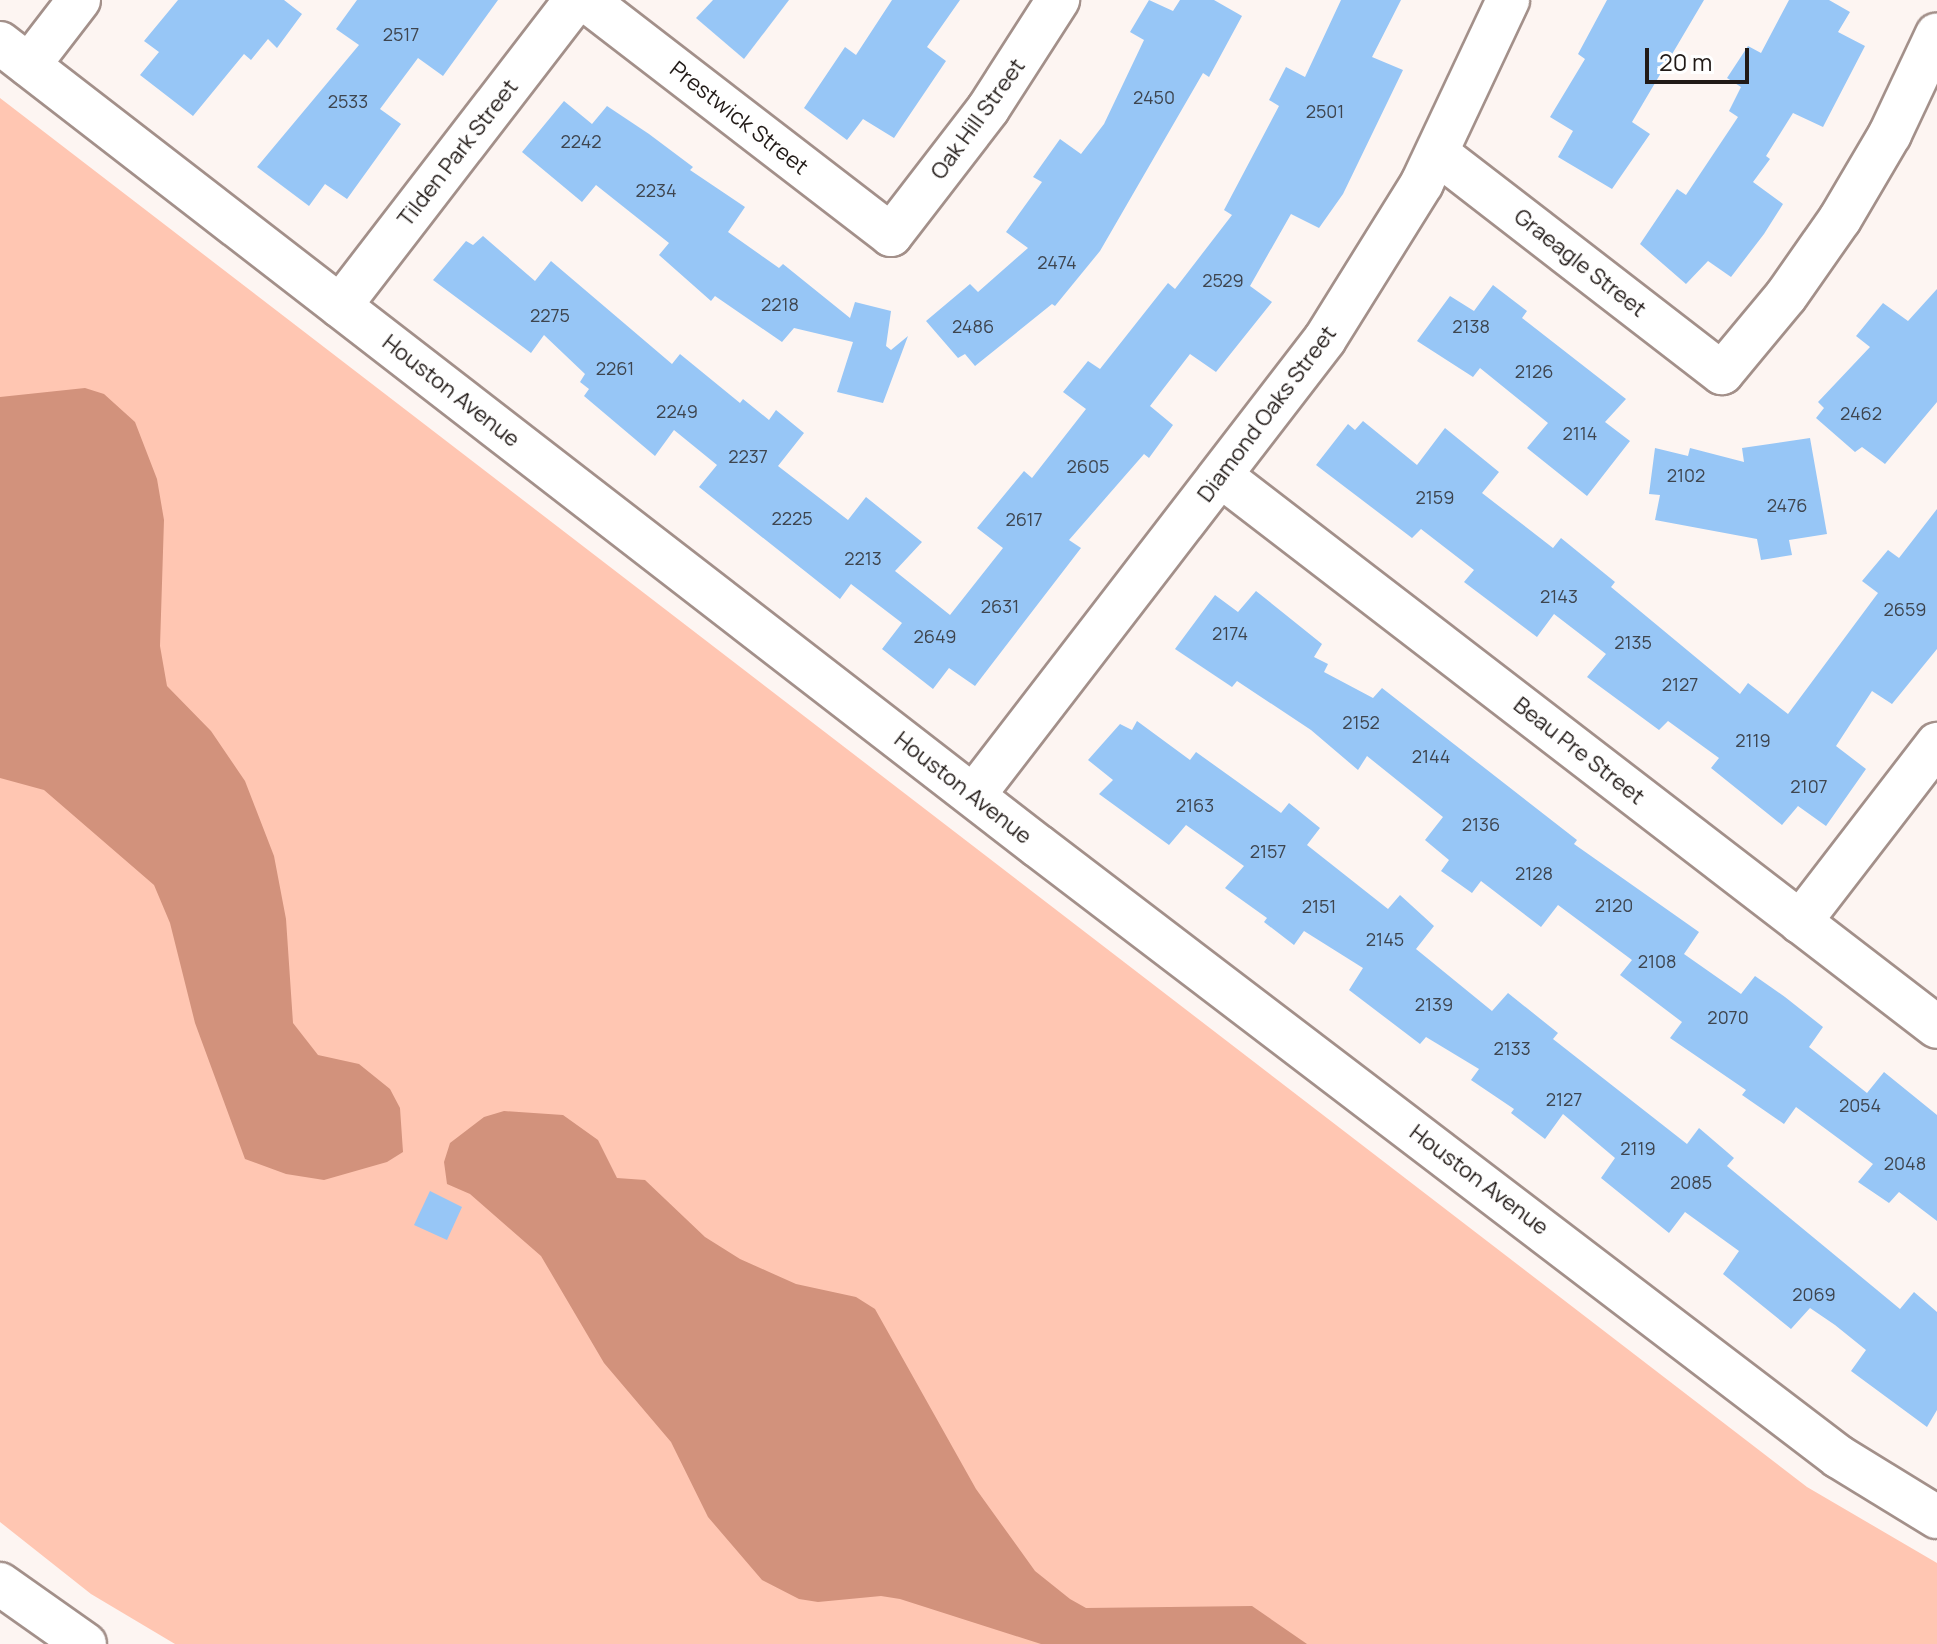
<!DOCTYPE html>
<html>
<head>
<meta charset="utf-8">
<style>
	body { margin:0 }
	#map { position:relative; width:1937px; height:1644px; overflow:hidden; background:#fdf5f2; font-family:Manrope,sans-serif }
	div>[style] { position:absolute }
	.green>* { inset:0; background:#ffc6b2 }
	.water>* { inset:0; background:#d2927c }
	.building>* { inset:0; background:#97c6f6 }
	.roads { filter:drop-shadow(2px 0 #a3908a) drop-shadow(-2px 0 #a3908a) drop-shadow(0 2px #a3908a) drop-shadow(0 -2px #a3908a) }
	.minor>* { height:42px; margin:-21px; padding:0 21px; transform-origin:21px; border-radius:21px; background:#fff }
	span { translate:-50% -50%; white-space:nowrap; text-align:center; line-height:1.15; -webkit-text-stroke:6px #fff; paint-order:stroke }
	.number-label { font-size:18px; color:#3e454f }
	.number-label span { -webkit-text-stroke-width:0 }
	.street-label { font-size:22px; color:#211a17 }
	.scale { position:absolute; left:1645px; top:48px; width:104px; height:36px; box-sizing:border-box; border:4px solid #211a17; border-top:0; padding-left:10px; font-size:24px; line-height:28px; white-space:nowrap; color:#211a17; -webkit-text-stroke:6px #fff; paint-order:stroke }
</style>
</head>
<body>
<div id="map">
	<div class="green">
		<div style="clip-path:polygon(0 98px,1807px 1487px,1937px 1563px,1937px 1644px,175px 1644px,91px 1594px,0 1522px)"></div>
	</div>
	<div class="water">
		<div style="clip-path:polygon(85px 388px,104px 394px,135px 422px,157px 479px,164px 520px,160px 646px,167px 686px,211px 731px,245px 781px,274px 856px,286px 919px,293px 1023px,318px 1055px,359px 1064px,390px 1089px,400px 1108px,403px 1152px,387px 1162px,324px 1180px,286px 1174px,245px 1159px,195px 1023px,170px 923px,154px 885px,44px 790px,0 778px,0 397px)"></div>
		<div style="clip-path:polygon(504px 1111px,563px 1115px,598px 1140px,617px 1178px,645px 1180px,705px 1237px,740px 1259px,796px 1284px,856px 1297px,875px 1309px,976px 1489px,1035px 1571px,1070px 1599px,1086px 1608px,1252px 1606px,1307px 1644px,1041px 1644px,900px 1599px,881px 1596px,818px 1602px,799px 1599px,762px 1580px,708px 1517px,671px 1442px,604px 1363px,541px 1256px,470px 1194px,447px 1184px,444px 1162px,450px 1143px,484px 1117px)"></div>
	</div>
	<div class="building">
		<div style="clip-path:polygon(178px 0,284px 0,302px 14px,277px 48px,268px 39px,251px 60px,244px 54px,193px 116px,140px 75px,159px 52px,144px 41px)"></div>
		<div style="clip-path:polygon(357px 0,498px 0,443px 76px,418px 58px,380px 109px,401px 124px,347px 199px,325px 184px,309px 206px,257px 167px,359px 45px,336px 29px)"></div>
		<div style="clip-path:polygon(713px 0,789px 0,744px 59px,696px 18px)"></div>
		<div style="clip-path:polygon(892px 0,960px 0,927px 47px,946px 61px,894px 138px,863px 119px,847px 140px,804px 108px,845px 47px,856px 55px)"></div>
		<div style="clip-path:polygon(1149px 0,1173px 11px,1180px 0,1214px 0,1242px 16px,1209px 77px,1203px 73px,1100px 251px,1055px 306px,1052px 304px,975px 366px,965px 354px,958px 358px,926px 321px,970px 284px,978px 292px,1028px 248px,1006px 232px,1042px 182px,1033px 177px,1060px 139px,1081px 154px,1104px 124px,1144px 40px,1130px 32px)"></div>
		<div style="clip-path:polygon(1341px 0,1401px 0,1372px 57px,1403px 70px,1343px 194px,1319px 228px,1291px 214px,1250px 286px,1272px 302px,1216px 372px,1190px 354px,1150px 406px,1173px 425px,1149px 458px,1144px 454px,1069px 540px,1081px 548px,975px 686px,949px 668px,933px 689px,882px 649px,902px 623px,851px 584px,840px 599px,699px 487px,717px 465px,674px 430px,655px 456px,584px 396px,589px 389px,580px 382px,585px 374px,544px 335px,531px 353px,433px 280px,466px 241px,473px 245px,483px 236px,535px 281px,551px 261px,672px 364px,680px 354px,740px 403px,743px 399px,769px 420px,776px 410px,804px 433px,778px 466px,848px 520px,866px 497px,922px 542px,895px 571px,950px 615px,1003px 548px,977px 528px,1024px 471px,1032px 478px,1086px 409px,1063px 392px,1088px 361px,1100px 369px,1168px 283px,1175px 289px,1232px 215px,1224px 210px,1279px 106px,1269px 100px,1286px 67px,1305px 77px)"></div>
		<div style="clip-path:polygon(1607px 0,1704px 0,1632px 122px,1650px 134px,1612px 189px,1558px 157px,1573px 131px,1550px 117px,1585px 59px,1578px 54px)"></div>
		<div style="clip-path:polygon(1789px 0,1829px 0,1850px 12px,1838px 32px,1865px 46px,1823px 127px,1793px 113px,1766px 156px,1770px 159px,1753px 182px,1783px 204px,1764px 234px,1731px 277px,1708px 261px,1686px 284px,1640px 244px,1677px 189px,1686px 195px,1738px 117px,1729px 111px,1741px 87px,1727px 78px,1748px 46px,1761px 53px)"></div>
		<div style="clip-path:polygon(564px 101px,592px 124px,607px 106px,649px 134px,693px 167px,690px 170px,745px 207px,728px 232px,779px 268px,783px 264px,850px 318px,855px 302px,891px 311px,886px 346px,891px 350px,908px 336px,883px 403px,837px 392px,853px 342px,794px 328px,782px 342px,715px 296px,711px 301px,659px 255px,669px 243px,596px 185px,582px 202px,522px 152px)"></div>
		<div style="clip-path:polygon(1493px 285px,1527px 311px,1522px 318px,1626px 399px,1605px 422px,1630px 441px,1587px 496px,1527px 448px,1548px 423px,1480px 368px,1473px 377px,1417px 341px,1450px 296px,1474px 311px)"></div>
		<div style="clip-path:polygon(1937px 289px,1937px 402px,1885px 464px,1862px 447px,1855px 452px,1816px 418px,1824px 408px,1818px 402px,1870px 347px,1856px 336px,1883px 303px,1908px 321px)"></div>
		<div style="clip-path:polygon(1363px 421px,1417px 465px,1445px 428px,1499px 472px,1482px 493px,1553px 548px,1561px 538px,1615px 582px,1611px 587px,1740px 694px,1748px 683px,1788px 714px,1878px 593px,1862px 581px,1888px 550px,1899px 558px,1937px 509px,1937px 649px,1892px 704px,1872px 691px,1836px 746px,1866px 769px,1826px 826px,1798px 806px,1782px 825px,1711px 768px,1719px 758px,1668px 721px,1659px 730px,1587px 677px,1606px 654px,1554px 614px,1537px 637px,1464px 582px,1474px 570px,1421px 529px,1412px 538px,1316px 465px,1348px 424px,1355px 430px)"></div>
		<div style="clip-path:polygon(1810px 438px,1827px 534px,1789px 540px,1792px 555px,1761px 560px,1757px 539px,1655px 520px,1660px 495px,1649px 494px,1655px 448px,1688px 456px,1690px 448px,1744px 462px,1742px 448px)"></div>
		<div style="clip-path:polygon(1256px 591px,1322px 644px,1314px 657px,1328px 664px,1324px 672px,1373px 698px,1382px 688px,1577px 840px,1574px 844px,1699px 932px,1684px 954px,1741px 994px,1755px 976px,1785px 997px,1823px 1027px,1809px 1047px,1867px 1093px,1884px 1072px,1937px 1115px,1937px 1221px,1899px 1192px,1889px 1203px,1858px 1182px,1873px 1164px,1796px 1107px,1784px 1124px,1742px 1095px,1746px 1090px,1670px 1038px,1682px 1022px,1620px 975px,1632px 960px,1558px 905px,1541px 927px,1481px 881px,1472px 893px,1441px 871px,1449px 860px,1425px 840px,1443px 817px,1367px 756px,1358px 770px,1311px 730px,1237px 681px,1232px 687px,1175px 649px,1215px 595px,1238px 612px)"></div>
		<div style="clip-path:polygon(1137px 721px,1190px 760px,1196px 752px,1281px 813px,1289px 803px,1320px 828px,1307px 845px,1388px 909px,1400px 895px,1434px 926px,1416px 949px,1492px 1011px,1508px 993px,1558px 1033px,1553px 1039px,1687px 1144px,1699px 1128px,1734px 1158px,1727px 1166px,1900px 1309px,1914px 1292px,1937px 1312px,1937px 1410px,1927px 1427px,1851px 1371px,1866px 1350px,1835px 1325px,1810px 1308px,1791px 1329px,1723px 1274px,1739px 1251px,1685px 1212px,1669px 1233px,1601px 1178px,1615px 1158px,1563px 1114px,1545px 1139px,1511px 1113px,1514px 1109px,1471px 1080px,1479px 1069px,1426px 1037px,1420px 1044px,1349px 990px,1363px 968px,1304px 931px,1294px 945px,1264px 922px,1267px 918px,1225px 888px,1244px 866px,1186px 825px,1169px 845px,1099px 794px,1113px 780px,1088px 760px,1120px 724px,1132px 730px)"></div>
		<div style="clip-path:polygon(430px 1191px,462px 1207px,447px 1240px,414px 1225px)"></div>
	</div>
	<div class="roads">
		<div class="minor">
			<div style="left:586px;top:0;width:385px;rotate:37.6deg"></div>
			<div style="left:891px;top:235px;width:159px;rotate:-52.4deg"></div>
			<div style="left:988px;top:109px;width:130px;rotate:-57.3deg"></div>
			<div style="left:0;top:43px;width:1312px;rotate:37.73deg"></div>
			<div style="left:1038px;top:846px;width:1007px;rotate:37.34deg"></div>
			<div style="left:1839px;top:1457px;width:115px;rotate:31.5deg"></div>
			<div style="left:29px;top:65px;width:82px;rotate:-52.4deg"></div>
			<div style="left:1437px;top:153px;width:360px;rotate:37.7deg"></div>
			<div style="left:1722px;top:373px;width:100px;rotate:-50.3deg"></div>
			<div style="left:1786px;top:296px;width:94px;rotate:-55deg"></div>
			<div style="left:1840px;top:219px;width:99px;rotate:-59.5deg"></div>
			<div style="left:1890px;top:134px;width:110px;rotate:-64.8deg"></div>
			<div style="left:340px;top:306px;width:386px;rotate:-52.4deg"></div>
			<div style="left:1221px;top:476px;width:903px;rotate:37.58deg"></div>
			<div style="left:974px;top:795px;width:575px;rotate:-52.41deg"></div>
			<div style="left:1325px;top:339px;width:184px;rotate:-58.1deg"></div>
			<div style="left:1422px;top:183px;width:202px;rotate:-64.8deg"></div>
			<div style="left:1800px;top:922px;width:225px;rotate:-52.4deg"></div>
			<div style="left:0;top:1584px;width:104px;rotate:35.2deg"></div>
		</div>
	</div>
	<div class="number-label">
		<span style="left:401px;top:34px">2517</span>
		<span style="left:1154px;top:97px">2450</span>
		<span style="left:348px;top:101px">2533</span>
		<span style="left:1325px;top:111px">2501</span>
		<span style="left:581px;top:141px">2242</span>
		<span style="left:656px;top:190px">2234</span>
		<span style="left:1057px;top:262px">2474</span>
		<span style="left:1223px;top:280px">2529</span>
		<span style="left:780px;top:304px">2218</span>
		<span style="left:550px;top:315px">2275</span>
		<span style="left:973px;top:326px">2486</span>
		<span style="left:1471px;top:326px">2138</span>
		<span style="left:615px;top:368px">2261</span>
		<span style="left:1534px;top:371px">2126</span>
		<span style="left:677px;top:411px">2249</span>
		<span style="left:1861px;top:413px">2462</span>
		<span style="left:1580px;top:433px">2114</span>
		<span style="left:748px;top:456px">2237</span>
		<span style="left:1088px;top:466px">2605</span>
		<span style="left:1686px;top:475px">2102</span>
		<span style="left:1435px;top:497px">2159</span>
		<span style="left:1787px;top:505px">2476</span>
		<span style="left:792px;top:518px">2225</span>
		<span style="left:1024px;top:519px">2617</span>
		<span style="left:863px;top:558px">2213</span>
		<span style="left:1559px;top:596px">2143</span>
		<span style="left:1000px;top:606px">2631</span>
		<span style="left:1905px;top:609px">2659</span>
		<span style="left:1230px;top:633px">2174</span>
		<span style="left:935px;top:636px">2649</span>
		<span style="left:1633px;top:642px">2135</span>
		<span style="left:1680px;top:684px">2127</span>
		<span style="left:1361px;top:722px">2152</span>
		<span style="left:1753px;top:740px">2119</span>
		<span style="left:1431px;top:756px">2144</span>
		<span style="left:1809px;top:786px">2107</span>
		<span style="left:1195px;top:805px">2163</span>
		<span style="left:1481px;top:824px">2136</span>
		<span style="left:1268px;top:851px">2157</span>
		<span style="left:1534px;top:873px">2128</span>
		<span style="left:1614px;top:905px">2120</span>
		<span style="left:1319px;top:906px">2151</span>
		<span style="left:1385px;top:939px">2145</span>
		<span style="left:1657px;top:961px">2108</span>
		<span style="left:1434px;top:1004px">2139</span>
		<span style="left:1728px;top:1017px">2070</span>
		<span style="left:1512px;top:1048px">2133</span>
		<span style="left:1564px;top:1099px">2127</span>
		<span style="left:1860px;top:1105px">2054</span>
		<span style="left:1638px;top:1148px">2119</span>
		<span style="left:1905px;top:1163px">2048</span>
		<span style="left:1691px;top:1182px">2085</span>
		<span style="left:1814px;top:1294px">2069</span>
	</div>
	<div class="street-label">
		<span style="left:739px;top:118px;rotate:38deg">Prestwick Street</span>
		<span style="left:978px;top:119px;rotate:-54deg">Oak Hill Street</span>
		<span style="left:458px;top:153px;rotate:-52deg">Tilden Park Street</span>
		<span style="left:1580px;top:263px;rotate:38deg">Graeagle Street</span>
		<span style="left:451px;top:391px;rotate:38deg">Houston Avenue</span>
		<span style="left:1267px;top:414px;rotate:-53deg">Diamond Oaks Street</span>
		<span style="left:1579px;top:751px;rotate:38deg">Beau Pre Street</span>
		<span style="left:963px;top:788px;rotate:38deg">Houston Avenue</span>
		<span style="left:1479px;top:1180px;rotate:37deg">Houston Avenue</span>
	</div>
	<div class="scale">20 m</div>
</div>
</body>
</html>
